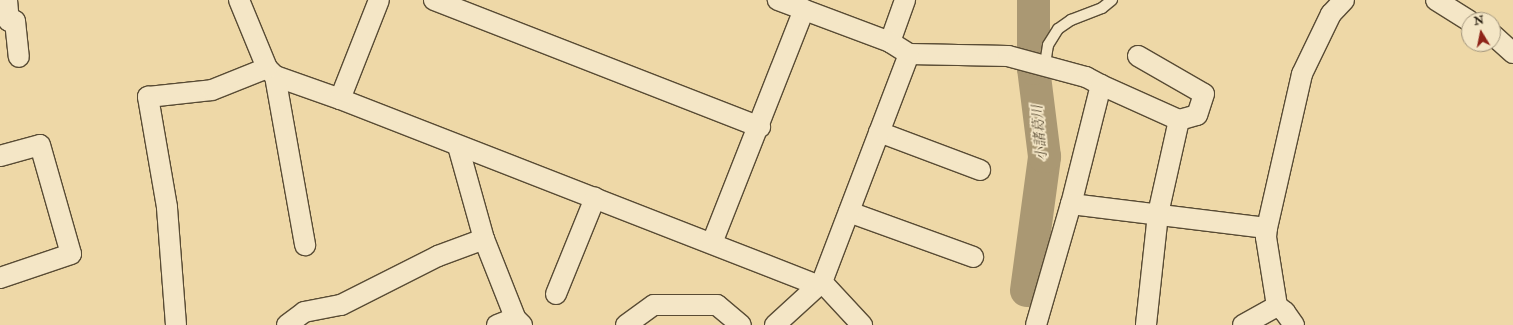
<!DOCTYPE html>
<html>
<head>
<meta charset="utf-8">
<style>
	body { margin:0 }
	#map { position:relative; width:1513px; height:325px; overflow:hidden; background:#eed8a7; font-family:"IM FELL Double Pica","Noto Serif JP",serif }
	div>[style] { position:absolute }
	.river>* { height:33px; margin:-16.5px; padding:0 16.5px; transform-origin:16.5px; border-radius:16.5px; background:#aa9873 }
	.roads { filter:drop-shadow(1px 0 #584b34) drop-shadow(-1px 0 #584b34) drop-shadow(0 1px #584b34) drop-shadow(0 -1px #584b34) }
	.service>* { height:10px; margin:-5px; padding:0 5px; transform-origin:5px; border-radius:5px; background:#f4e6c6 }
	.minor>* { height:20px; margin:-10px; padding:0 10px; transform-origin:10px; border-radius:10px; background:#f4e6c6 }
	span { translate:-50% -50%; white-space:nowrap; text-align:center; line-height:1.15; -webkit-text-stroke:3.5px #f4e6c6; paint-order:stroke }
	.water-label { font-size:14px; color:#5b4e36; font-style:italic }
	.north { position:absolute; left:1461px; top:12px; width:40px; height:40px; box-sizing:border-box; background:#f4e6c6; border:1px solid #a2957c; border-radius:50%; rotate:350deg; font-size:11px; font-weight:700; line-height:16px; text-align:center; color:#261c0e }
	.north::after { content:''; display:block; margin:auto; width:14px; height:18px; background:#8f2418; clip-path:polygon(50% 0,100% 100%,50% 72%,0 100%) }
</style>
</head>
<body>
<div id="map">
	<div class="river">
		<div style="left:1026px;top:290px;width:135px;rotate:-82.3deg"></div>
		<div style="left:1044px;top:156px;width:89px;rotate:-97.1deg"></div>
		<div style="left:1033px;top:68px;width:68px;rotate:-90deg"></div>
	</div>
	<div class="roads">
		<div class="service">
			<div style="left:1045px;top:64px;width:19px;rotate:-81deg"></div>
			<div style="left:1048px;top:45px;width:19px;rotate:-58deg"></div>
			<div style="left:1058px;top:29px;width:16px;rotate:-35deg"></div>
			<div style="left:1071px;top:20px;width:33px;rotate:-21deg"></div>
			<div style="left:1102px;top:8px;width:13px;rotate:-39deg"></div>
		</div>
		<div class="minor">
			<div style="left:7px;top:0;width:21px;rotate:85deg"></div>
			<div style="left:9px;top:21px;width:6px"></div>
			<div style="left:15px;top:21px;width:36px;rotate:84deg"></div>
			<div style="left:239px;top:0;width:74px;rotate:67.6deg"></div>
			<div style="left:267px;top:68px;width:11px;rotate:45deg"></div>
			<div style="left:275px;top:76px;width:69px;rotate:19.5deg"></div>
			<div style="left:340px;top:99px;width:512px;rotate:21.3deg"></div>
			<div style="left:434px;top:0;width:350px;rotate:21.3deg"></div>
			<div style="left:1436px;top:0;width:39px;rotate:32deg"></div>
			<div style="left:1493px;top:35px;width:27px;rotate:42deg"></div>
			<div style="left:890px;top:42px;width:45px;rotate:-70.3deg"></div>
			<div style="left:909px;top:54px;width:99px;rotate:1.2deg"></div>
			<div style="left:1008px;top:56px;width:81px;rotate:15.1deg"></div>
			<div style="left:1086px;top:77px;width:17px;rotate:28deg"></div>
			<div style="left:1101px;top:85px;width:123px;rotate:104.1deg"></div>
			<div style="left:1071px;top:204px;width:197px;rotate:7deg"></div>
			<div style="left:1138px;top:56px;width:76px;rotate:29.9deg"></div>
			<div style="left:1204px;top:94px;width:22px;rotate:108deg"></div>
			<div style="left:1197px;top:115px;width:19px;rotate:164deg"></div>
			<div style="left:1179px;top:120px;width:96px;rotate:102.6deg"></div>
			<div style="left:1158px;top:214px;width:112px;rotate:96.2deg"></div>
			<div style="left:275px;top:76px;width:172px;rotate:79.9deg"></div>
			<div style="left:1101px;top:85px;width:85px;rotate:24.2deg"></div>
			<div style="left:340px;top:99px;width:106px;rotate:-68.5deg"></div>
			<div style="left:879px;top:132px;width:108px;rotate:20.6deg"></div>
			<div style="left:458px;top:146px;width:97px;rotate:74.4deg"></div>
			<div style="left:484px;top:239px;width:92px;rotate:68.4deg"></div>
			<div style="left:0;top:156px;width:41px;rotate:-15.4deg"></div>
			<div style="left:40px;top:145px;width:113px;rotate:74.1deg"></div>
			<div style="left:71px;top:254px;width:75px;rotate:161.3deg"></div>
			<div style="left:849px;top:212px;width:132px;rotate:19.9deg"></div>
			<div style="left:712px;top:243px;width:251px;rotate:-68.5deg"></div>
			<div style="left:822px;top:282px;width:59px;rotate:47.1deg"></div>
			<div style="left:556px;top:294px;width:104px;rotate:-67.9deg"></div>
			<div style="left:176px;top:325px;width:118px;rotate:-94.4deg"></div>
			<div style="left:167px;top:207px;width:112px;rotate:-99.8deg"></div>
			<div style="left:148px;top:97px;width:64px;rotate:-6.2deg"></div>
			<div style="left:212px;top:90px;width:59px;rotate:-21.8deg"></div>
			<div style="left:287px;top:325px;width:21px;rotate:-37deg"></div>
			<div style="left:304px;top:312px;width:38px;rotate:-11deg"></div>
			<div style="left:341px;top:305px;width:109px;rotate:-26.8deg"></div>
			<div style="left:438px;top:256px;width:49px;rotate:-20.3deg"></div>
			<div style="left:497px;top:325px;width:19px;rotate:-21deg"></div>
			<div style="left:515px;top:318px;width:10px;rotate:45deg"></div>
			<div style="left:626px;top:325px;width:34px;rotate:-36deg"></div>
			<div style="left:654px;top:305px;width:63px"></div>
			<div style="left:717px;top:305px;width:31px;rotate:40deg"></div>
			<div style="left:775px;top:325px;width:64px;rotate:-42.5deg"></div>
			<div style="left:822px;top:282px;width:244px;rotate:-69.1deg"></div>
			<div style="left:909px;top:54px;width:22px;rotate:-148deg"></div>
			<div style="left:890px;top:42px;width:120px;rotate:-159.4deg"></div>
			<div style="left:1036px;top:325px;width:126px;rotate:-73.9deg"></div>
			<div style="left:1243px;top:325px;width:39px;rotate:-29deg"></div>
			<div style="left:1294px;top:325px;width:16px;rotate:-125deg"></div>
			<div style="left:1285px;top:312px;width:10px;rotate:-143deg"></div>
			<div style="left:1277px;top:306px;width:70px;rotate:-99.1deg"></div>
			<div style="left:1266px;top:237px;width:9px;rotate:-84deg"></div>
			<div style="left:1267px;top:228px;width:158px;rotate:-77.2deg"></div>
			<div style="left:1302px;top:74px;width:67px;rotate:-64.2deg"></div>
			<div style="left:1331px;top:14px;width:19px;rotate:-47deg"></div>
		</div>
	</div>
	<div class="water-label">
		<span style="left:1040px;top:133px;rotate:-95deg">小諸葛川</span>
	</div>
	<div class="north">N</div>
</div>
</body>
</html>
